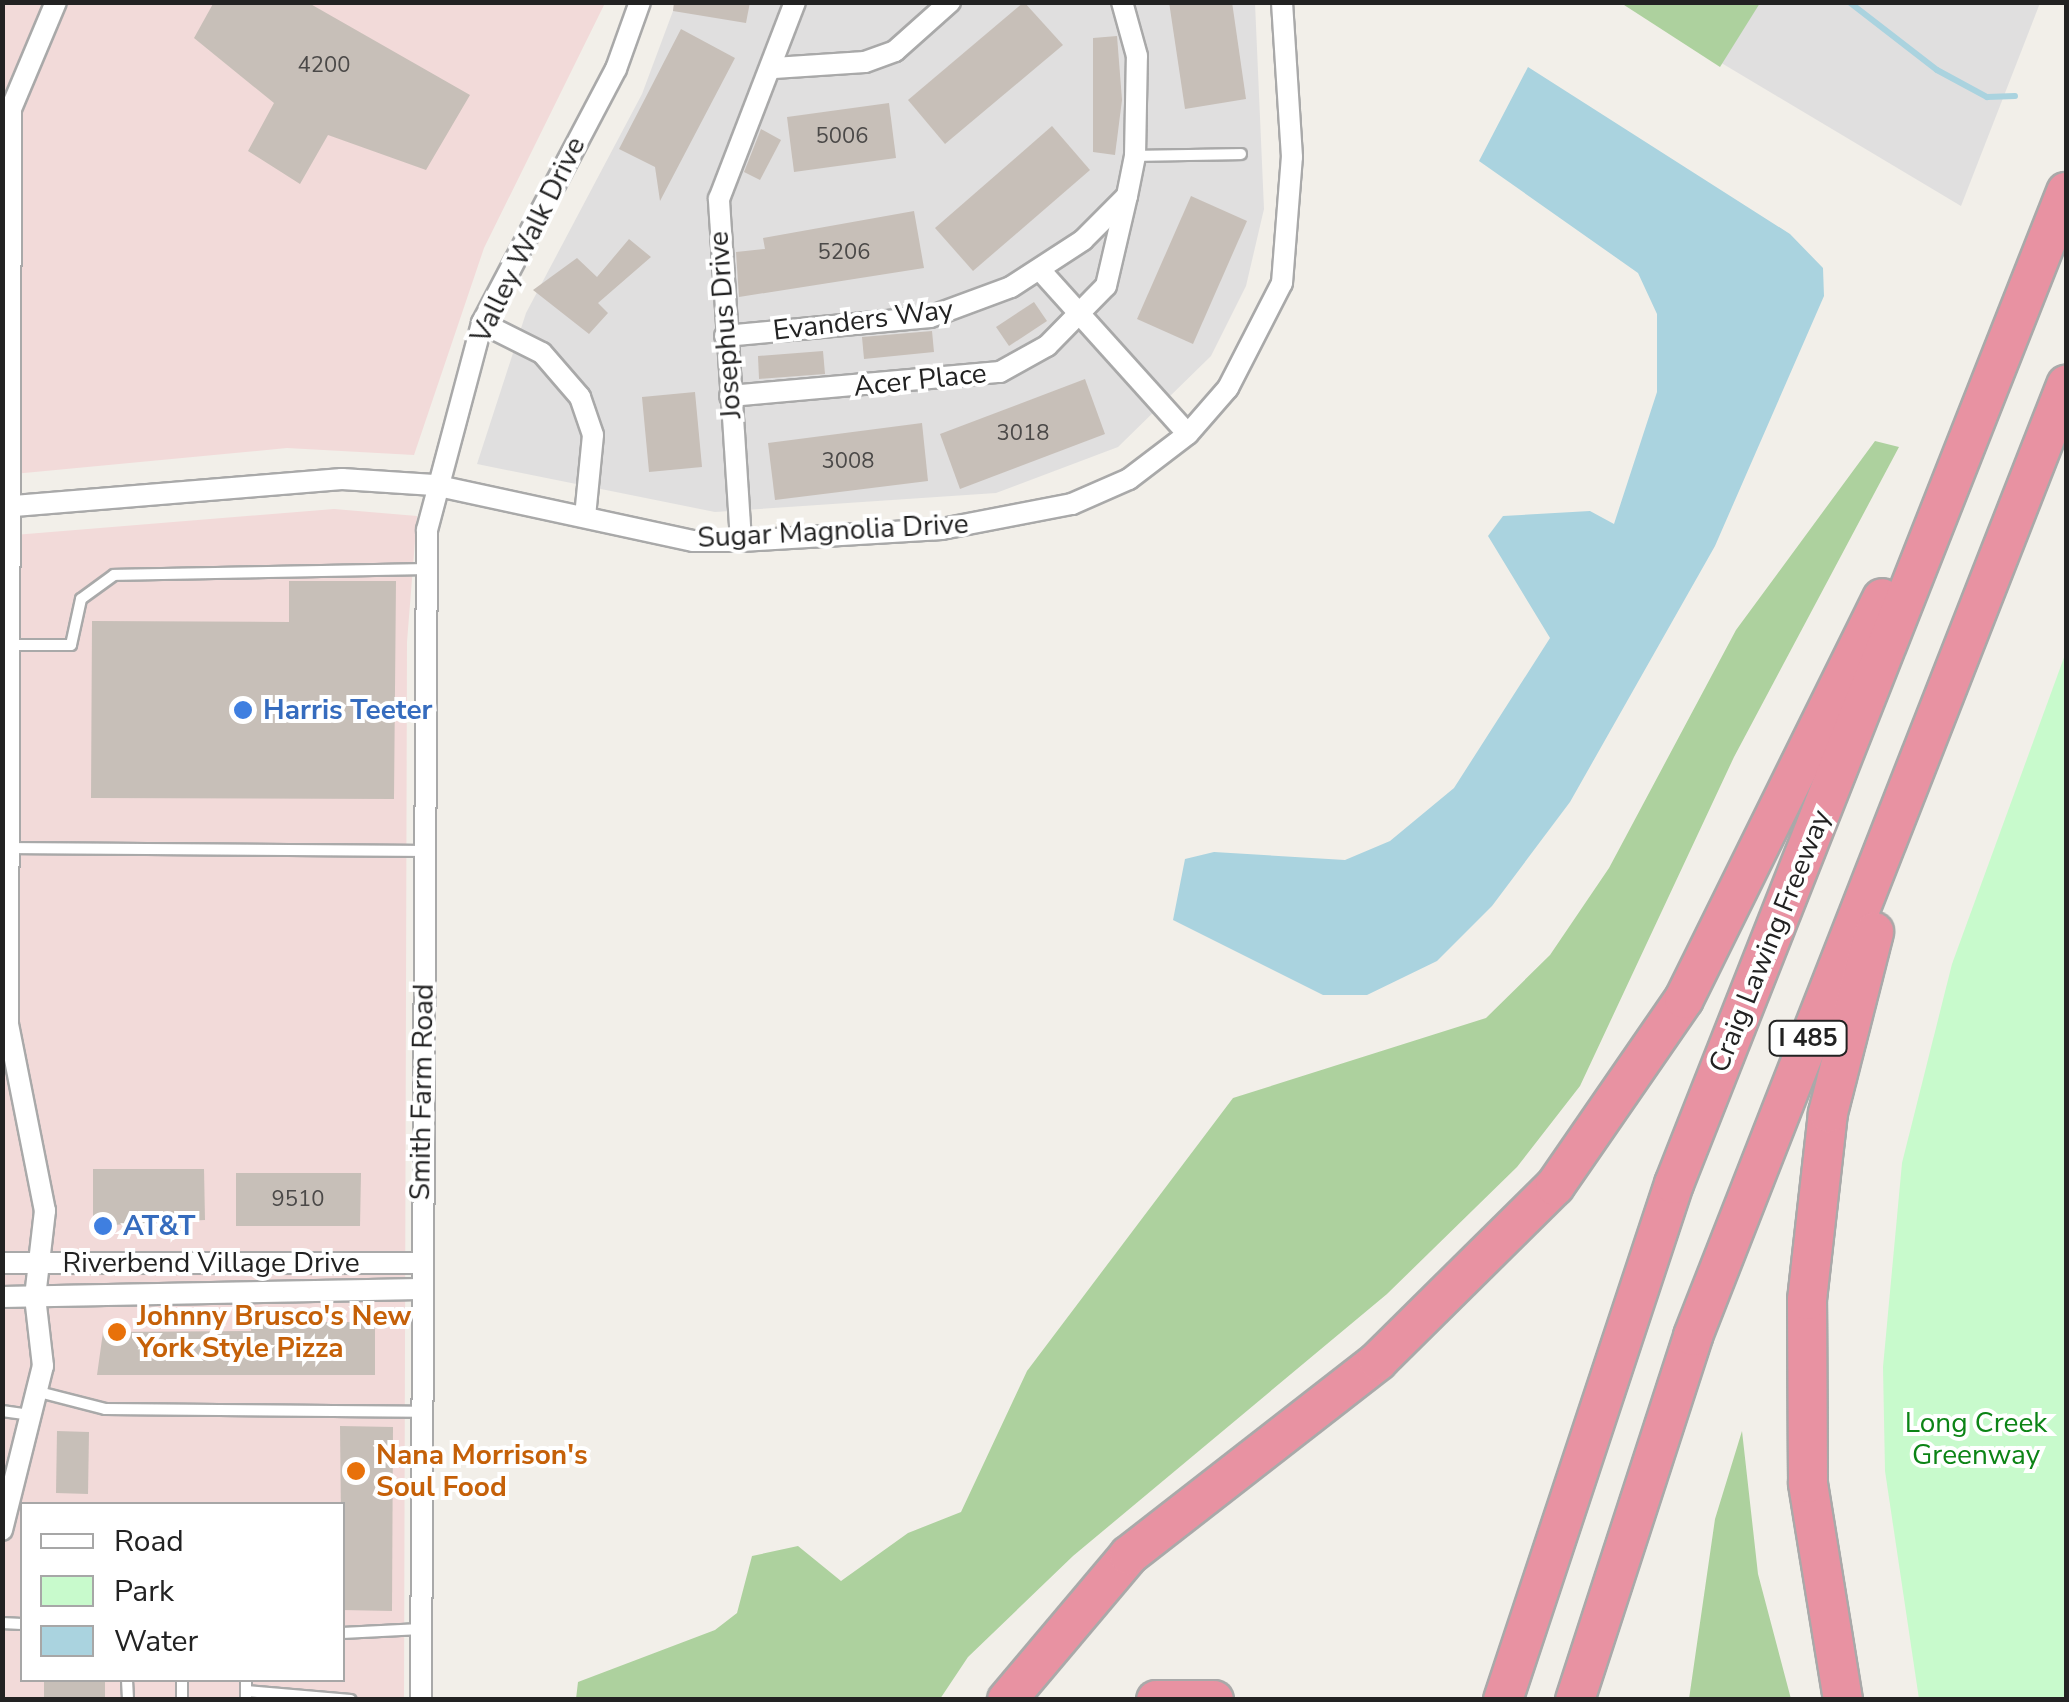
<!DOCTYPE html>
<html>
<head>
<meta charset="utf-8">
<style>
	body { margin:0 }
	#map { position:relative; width:2069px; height:1702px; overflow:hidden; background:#f2efe9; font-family:"Nunito Sans",sans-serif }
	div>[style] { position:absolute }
	.residential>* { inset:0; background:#e0dfdf }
	.commercial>* { inset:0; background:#f2dad9 }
	.forest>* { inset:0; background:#add19e }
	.park>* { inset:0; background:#c8facc }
	.water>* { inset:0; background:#aad3df }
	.stream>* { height:6px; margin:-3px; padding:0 3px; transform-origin:3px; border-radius:3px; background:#aad3df }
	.building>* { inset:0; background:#c7bfb8 }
	.roads { filter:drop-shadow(2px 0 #a9a9a9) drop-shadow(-2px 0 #a9a9a9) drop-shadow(0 2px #a9a9a9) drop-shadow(0 -2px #a9a9a9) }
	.service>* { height:10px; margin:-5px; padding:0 5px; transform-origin:5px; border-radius:5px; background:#fff }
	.minor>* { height:20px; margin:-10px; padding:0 10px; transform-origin:10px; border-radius:10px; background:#fff }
	.motorway>* { height:38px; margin:-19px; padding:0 19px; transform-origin:19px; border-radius:19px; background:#e892a2 }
	.dots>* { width:28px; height:28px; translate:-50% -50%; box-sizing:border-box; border:5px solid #fff; border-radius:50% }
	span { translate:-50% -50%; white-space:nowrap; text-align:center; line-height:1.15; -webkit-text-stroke:8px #fff; paint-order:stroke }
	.number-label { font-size:22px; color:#4b4948 }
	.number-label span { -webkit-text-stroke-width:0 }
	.shield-label span { padding:2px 8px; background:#fff; border:2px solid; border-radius:8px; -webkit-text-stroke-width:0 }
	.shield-label { font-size:25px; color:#222; font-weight:700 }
	.street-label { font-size:28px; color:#222 }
	.shop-label { font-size:28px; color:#366cbe; font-weight:700 }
	.left { translate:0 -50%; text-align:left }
	.food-label { font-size:28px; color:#c56008; font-weight:700 }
	.park-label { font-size:28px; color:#0c8416 }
	.frame { position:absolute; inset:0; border:5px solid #222; pointer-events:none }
	.legend { position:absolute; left:20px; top:1502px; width:325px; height:180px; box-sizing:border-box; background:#fff; border:2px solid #a7a7a7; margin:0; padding:12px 18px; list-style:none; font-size:30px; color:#222 }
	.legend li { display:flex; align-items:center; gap:20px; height:50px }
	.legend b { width:50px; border:2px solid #a7a7a7 }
</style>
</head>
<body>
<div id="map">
	<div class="residential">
		<div style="clip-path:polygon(676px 3px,1255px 3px,1264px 209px,1246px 286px,1211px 356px,1118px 447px,996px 493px,715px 512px,477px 464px,526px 313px,642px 94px)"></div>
		<div style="clip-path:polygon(1621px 3px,2040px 3px,1961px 206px)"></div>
	</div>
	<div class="commercial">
		<div style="clip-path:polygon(3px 3px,605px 3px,484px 248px,414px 455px,287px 448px,3px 475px)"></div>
		<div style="clip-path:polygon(evenodd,334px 509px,417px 516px,407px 642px,404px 1699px,3px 1699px,2px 536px,334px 509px,22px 1504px,342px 1504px,342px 1680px,22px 1680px,22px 1504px)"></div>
	</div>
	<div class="forest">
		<div style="clip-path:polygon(1621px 3px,1760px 3px,1720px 67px)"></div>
		<div style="clip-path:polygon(1875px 441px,1899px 447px,1734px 757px,1580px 1086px,1517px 1167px,1387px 1294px,1073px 1556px,968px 1657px,940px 1699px,576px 1699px,578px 1682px,715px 1630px,737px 1613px,752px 1556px,798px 1546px,841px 1581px,908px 1533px,961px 1512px,1027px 1371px,1233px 1098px,1486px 1018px,1550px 955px,1609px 868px,1736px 630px)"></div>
		<div style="clip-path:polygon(1742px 1431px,1758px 1574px,1791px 1699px,1689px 1699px,1715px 1519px)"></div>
	</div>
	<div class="park">
		<div style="clip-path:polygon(2066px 652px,2066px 1699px,1919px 1699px,1885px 1471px,1883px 1367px,1902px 1163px,1952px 964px)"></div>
	</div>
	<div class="water">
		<div style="clip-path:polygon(1528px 67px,1790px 234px,1823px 268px,1824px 296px,1715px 546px,1570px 802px,1492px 906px,1437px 961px,1367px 995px,1323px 995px,1173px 920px,1185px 859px,1214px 852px,1345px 860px,1390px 841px,1454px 788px,1550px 638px,1488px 536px,1503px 516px,1590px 511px,1614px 524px,1657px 392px,1657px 314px,1638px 273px,1479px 161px)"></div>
	</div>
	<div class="stream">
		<div style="left:1849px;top:2px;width:111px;rotate:37.7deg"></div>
		<div style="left:1937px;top:70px;width:57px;rotate:28.4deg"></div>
		<div style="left:1987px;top:97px;width:28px;rotate:-2deg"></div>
	</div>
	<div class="building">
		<div style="clip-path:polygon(214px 2px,307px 2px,470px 95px,426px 170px,328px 135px,300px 184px,248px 151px,274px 103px,194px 38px)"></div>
		<div style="clip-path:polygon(674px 2px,750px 2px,746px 23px,673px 11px)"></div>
		<div style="clip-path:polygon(1024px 2px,1063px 45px,945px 144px,908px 100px)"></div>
		<div style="clip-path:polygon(1169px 2px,1232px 2px,1246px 99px,1185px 109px)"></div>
		<div style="clip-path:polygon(681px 29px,735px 58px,660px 201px,655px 167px,619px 149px)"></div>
		<div style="clip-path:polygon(1117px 36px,1122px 100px,1115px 155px,1093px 152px,1093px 38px)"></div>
		<div style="clip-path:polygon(889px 103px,896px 158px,794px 172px,787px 117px)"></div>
		<div style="clip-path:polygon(1052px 126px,1090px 170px,973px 271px,935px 228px)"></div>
		<div style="clip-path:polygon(761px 129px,781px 140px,760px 180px,744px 172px)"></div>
		<div style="clip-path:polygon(1191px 196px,1247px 221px,1193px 344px,1137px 319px)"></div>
		<div style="clip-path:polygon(914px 211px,924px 268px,739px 297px,736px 252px,765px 249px,763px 238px)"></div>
		<div style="clip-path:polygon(629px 239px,651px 257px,598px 303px,608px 313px,589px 334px,533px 290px,577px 258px,597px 277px)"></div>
		<div style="clip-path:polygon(1034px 302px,1047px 321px,1009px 346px,996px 327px)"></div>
		<div style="clip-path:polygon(932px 331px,934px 352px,864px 359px,862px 337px)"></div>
		<div style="clip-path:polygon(823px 351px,825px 374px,759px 379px,758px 356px)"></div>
		<div style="clip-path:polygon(1085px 379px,1105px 434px,960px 489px,940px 434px)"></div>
		<div style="clip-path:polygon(695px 392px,702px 467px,649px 472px,642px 397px)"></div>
		<div style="clip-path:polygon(922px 423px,928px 481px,775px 500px,768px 443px)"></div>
		<div style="clip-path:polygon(289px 581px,396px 581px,394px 799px,91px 798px,92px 621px,289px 622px)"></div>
		<div style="clip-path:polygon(93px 1169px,204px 1169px,205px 1220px,93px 1226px)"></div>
		<div style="clip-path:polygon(236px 1173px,361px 1173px,360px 1226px,236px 1226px)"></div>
		<div style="clip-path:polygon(251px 1322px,375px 1322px,375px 1375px,97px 1375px,103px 1332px,251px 1331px)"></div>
		<div style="clip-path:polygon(340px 1426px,393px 1427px,392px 1611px,342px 1610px)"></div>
		<div style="clip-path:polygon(57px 1431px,89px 1432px,88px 1494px,56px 1493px)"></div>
		<div style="clip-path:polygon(44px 1682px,105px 1682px,105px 1700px,44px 1700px)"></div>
	</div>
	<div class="roads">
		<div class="service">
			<div style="left:1136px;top:156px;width:105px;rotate:-1.1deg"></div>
			<div style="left:12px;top:645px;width:59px"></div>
			<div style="left:71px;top:645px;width:47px;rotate:-77.7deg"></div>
			<div style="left:81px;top:599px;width:41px;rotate:-36deg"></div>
			<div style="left:114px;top:575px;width:309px;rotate:-1.1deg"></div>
			<div style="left:9px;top:848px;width:417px;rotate:0.4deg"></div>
			<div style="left:39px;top:1392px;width:68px;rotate:14.4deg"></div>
			<div style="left:105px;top:1409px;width:313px;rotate:0.5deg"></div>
			<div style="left:2px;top:1411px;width:28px;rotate:8deg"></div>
			<div style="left:2px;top:1623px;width:20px;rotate:3deg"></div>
			<div style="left:342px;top:1633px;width:79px;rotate:-2.9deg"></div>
			<div style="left:127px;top:1680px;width:20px;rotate:87deg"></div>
			<div style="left:182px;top:1680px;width:20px;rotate:90deg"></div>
			<div style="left:246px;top:1691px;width:105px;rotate:4.9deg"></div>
			<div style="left:246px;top:1700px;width:20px;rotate:-90deg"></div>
		</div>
		<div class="minor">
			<div style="left:774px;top:68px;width:91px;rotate:-3.8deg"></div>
			<div style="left:865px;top:62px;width:32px;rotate:-20deg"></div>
			<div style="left:895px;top:51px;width:74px;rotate:-41.7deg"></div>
			<div style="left:1041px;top:271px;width:219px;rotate:48deg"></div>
			<div style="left:482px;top:323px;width:67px;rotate:26.6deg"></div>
			<div style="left:542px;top:353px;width:58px;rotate:49.2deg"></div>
			<div style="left:580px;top:397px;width:40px;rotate:71.1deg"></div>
			<div style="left:593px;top:435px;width:81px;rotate:95.6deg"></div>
			<div style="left:725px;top:336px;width:206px;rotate:-5.3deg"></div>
			<div style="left:930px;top:317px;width:86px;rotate:-20.3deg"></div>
			<div style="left:1011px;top:287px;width:86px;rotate:-33.1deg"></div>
			<div style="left:1083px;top:240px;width:62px;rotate:-45deg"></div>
			<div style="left:1127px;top:196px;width:41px;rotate:-78.7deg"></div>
			<div style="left:1135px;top:156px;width:100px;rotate:-88.9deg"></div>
			<div style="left:1137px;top:56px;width:56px;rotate:-105.5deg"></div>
			<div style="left:730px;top:396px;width:271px;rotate:-5.1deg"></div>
			<div style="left:1000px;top:372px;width:54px;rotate:-29deg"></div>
			<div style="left:1047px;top:346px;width:84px;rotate:-45.5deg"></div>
			<div style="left:1106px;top:286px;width:92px;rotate:-76.9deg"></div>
			<div style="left:2px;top:507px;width:341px;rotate:-4.7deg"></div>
			<div style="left:342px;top:479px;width:92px;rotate:3.7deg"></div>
			<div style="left:434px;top:485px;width:265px;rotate:12.2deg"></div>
			<div style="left:693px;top:541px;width:48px"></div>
			<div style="left:741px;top:541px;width:201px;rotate:-3.4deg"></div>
			<div style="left:942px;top:529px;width:132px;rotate:-10.9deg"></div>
			<div style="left:1072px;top:504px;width:62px;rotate:-23.7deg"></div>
			<div style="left:1129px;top:479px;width:74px;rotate:-37.3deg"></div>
			<div style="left:1188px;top:434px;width:61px;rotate:-49deg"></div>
			<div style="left:1228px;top:388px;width:118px;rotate:-62.8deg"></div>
			<div style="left:1282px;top:283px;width:126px;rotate:-85.5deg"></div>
			<div style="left:1292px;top:157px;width:155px;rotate:-93.7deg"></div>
			<div style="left:741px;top:541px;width:343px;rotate:-93.7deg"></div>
			<div style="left:719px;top:199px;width:211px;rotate:-68.9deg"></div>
			<div style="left:2px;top:1263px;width:418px"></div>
			<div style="left:2px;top:1297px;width:418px;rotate:-1.1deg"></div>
			<div style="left:2px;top:1530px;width:169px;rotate:-76deg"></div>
			<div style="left:43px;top:1366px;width:69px;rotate:-96.6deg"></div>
			<div style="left:35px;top:1297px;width:87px;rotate:-83.4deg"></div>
			<div style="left:45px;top:1211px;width:191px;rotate:-101.2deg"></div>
			<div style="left:8px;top:1024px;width:915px;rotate:-89.81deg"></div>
			<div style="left:11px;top:109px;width:116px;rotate:-67.2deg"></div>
			<div style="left:421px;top:1700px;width:1170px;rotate:-89.71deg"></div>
			<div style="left:427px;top:530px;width:214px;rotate:-75.1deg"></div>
			<div style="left:482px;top:323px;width:287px;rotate:-62.2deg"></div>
			<div style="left:616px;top:69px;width:71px;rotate:-70.3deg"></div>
		</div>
		<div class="motorway">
			<div style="left:1007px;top:1700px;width:189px;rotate:-49.9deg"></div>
			<div style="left:1129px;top:1555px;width:316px;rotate:-37.9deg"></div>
			<div style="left:1378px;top:1361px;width:249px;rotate:-44.7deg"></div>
			<div style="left:1555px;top:1186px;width:227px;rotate:-55.4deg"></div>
			<div style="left:1684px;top:999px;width:447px;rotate:-63.7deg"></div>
			<div style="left:1156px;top:1700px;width:58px"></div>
			<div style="left:1503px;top:1700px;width:544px;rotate:-71.67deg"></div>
			<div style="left:1674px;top:1184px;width:1067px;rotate:-68.44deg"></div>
			<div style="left:1575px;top:1700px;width:383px;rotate:-72deg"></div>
			<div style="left:1693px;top:1336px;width:1022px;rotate:-68.58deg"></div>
			<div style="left:1843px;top:1700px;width:220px;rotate:-99.2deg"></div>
			<div style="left:1808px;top:1483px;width:183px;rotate:-90.3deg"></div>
			<div style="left:1807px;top:1300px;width:188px;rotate:-83.6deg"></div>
			<div style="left:1828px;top:1113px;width:187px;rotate:-75.7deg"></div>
		</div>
	</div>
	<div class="dots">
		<div style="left:243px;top:710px;background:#3f7fe0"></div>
		<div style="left:103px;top:1226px;background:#3f7fe0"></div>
		<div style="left:117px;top:1332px;background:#e8710a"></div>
		<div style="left:356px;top:1471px;background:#e8710a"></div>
	</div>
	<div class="number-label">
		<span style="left:324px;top:66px">4200</span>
		<span style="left:842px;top:137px">5006</span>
		<span style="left:844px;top:253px">5206</span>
		<span style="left:1023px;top:434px">3018</span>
		<span style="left:848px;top:462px">3008</span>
		<span style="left:298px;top:1200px">9510</span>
	</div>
	<div class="shield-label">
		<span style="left:1808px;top:1038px">I 485</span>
	</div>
	<div class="street-label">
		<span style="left:528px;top:240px;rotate:-64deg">Valley Walk Drive</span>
		<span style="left:863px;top:320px;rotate:-7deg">Evanders Way</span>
		<span style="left:725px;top:325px;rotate:-94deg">Josephus Drive</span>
		<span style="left:920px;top:380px;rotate:-6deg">Acer Place</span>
		<span style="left:833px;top:531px;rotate:-3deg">Sugar Magnolia Drive</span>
		<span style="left:1770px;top:941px;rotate:-68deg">Craig Lawing Freeway</span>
		<span style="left:422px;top:1092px;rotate:-89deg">Smith Farm Road</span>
		<span style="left:211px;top:1263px">Riverbend Village Drive</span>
	</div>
	<div class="shop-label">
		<span class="left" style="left:263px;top:710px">Harris Teeter</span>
		<span class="left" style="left:123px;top:1226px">AT&amp;T</span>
	</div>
	<div class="food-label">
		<span class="left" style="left:137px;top:1332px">Johnny Brusco's New<br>York Style Pizza</span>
		<span class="left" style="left:376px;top:1471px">Nana Morrison's<br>Soul Food</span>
	</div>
	<div class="park-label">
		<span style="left:1976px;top:1439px">Long Creek<br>Greenway</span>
	</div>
	<div class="frame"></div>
	<ul class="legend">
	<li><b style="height:12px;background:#fff"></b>Road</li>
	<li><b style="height:28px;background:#c8facc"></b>Park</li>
	<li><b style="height:28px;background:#aad3df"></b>Water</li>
	</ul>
</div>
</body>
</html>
